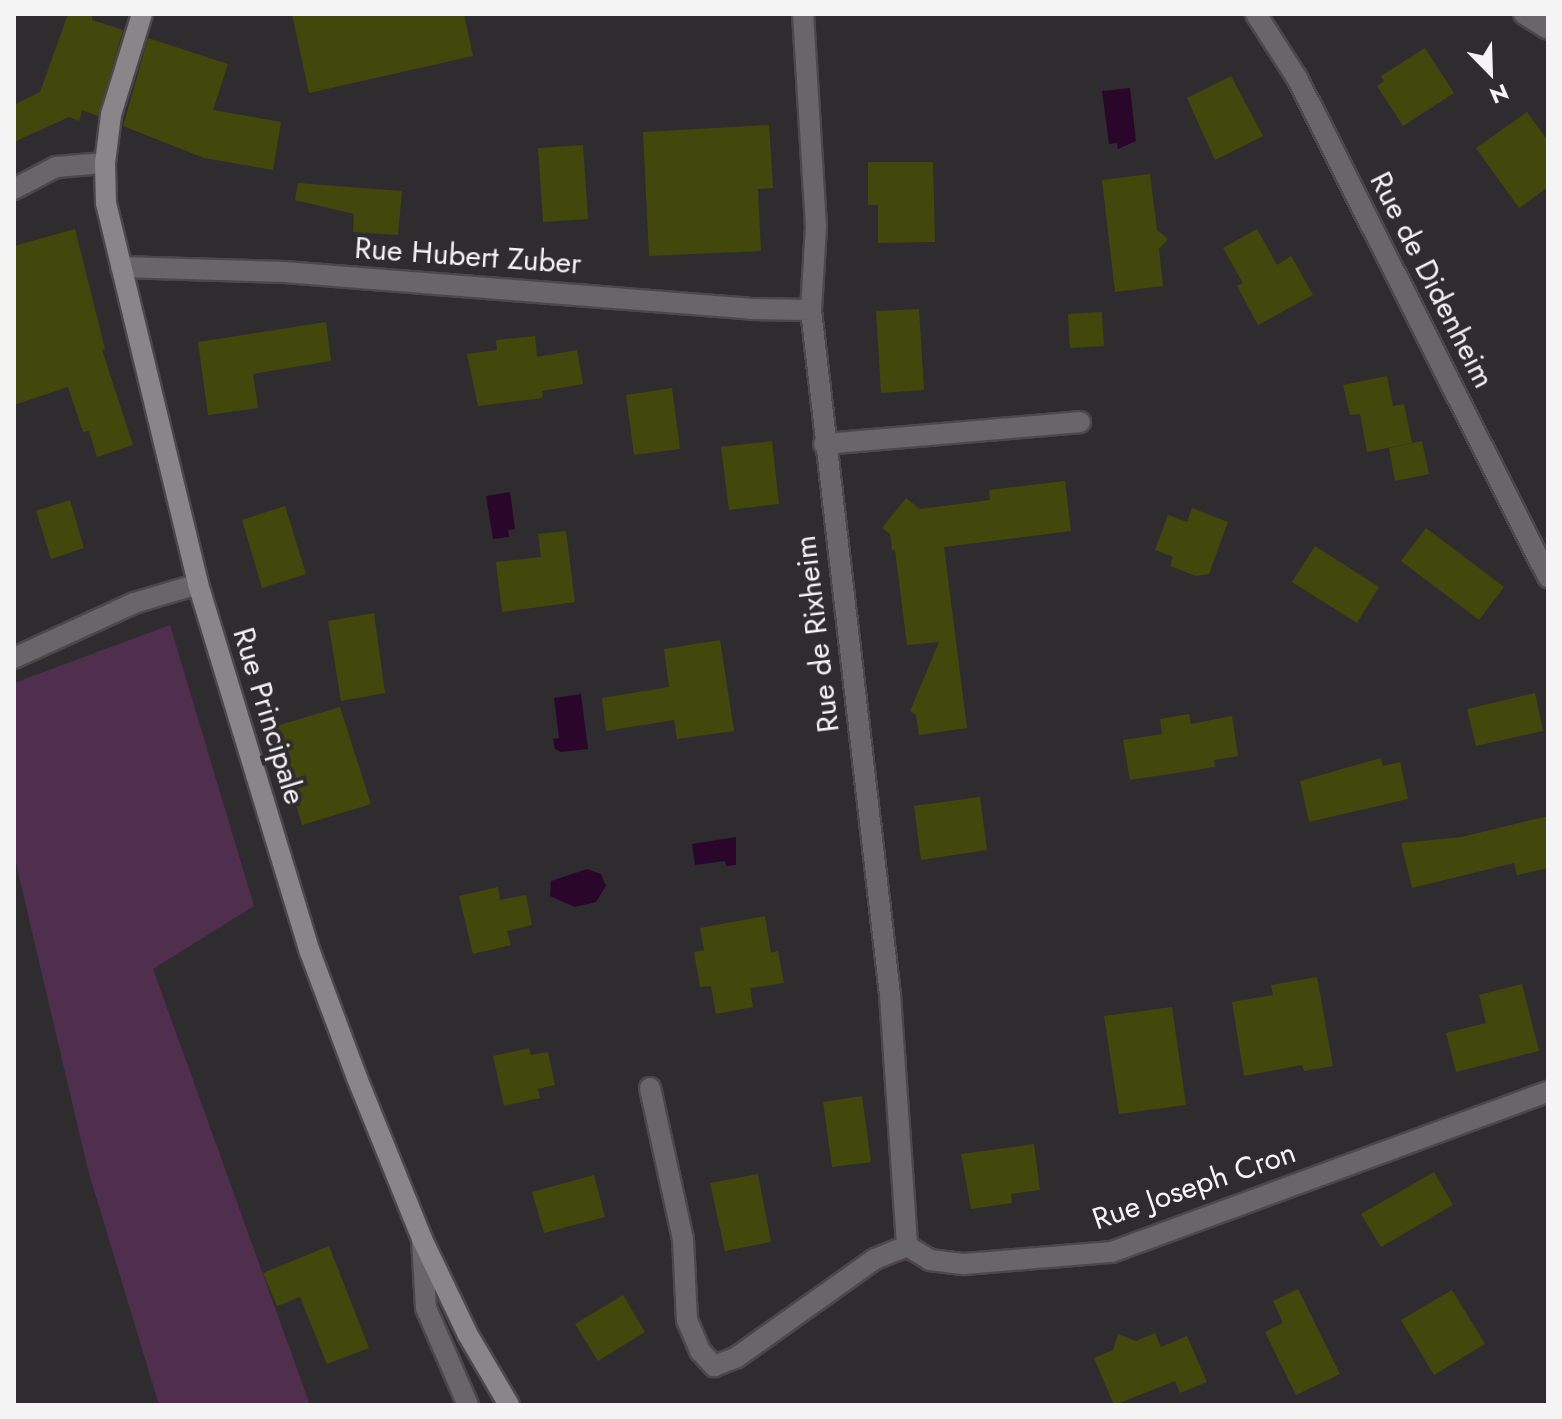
<!DOCTYPE html>
<html>
<head>
<meta charset="utf-8">
<style>
	body { margin:0 }
	#map { position:relative; width:1562px; height:1419px; overflow:hidden; background:#2f2c2f; font-family:Jost,sans-serif }
	div>[style] { position:absolute }
	.green>* { inset:0; background:#4f2f4d }
	.water>* { inset:0; background:#2a062a }
	.building>* { inset:0; background:#42480b }
	.roads { filter:drop-shadow(2px 0 #4b484b) drop-shadow(-2px 0 #4b484b) drop-shadow(0 2px #4b484b) drop-shadow(0 -2px #4b484b) }
	.street>* { height:20px; margin:-10px; padding:0 10px; transform-origin:10px; border-radius:10px; background:#686668 }
	.secondary>* { height:20px; margin:-10px; padding:0 10px; transform-origin:10px; border-radius:10px; background:#888688 }
	span { translate:-50% -50%; white-space:nowrap; text-align:center; line-height:1.15; -webkit-text-stroke:8px #2f2c2f; paint-order:stroke }
	.street-label { font-size:30px; color:#f5f4f5 }
	.frame { position:absolute; inset:0; border:16px solid #f5f4f5; pointer-events:none }
	.north { position:absolute; left:1450px; top:32px; width:80px; height:80px; -webkit-text-stroke:6px #2f2c2f; paint-order:stroke; rotate:157deg; font-size:22px; font-weight:700; line-height:32px; text-align:center; color:#f5f4f5 }
	.north::after { content:''; display:block; margin:auto; width:28px; height:36px; background:#f5f4f5; clip-path:polygon(50% 0,100% 100%,50% 72%,0 100%) }
</style>
</head>
<body>
<div id="map">
	<div class="green">
		<div style="clip-path:polygon(170px 625px,254px 906px,153px 969px,310px 1405px,159px 1405px,88px 1170px,14px 855px,14px 683px)"></div>
	</div>
	<div class="water">
		<div style="clip-path:polygon(1130px 88px,1136px 141px,1118px 149px,1117px 143px,1109px 144px,1102px 91px)"></div>
		<div style="clip-path:polygon(510px 492px,515px 529px,508px 530px,509px 537px,493px 539px,486px 496px)"></div>
		<div style="clip-path:polygon(581px 694px,588px 749px,561px 752px,555px 749px,553px 739px,559px 738px,554px 698px)"></div>
		<div style="clip-path:polygon(736px 837px,736px 865px,726px 866px,725px 861px,695px 865px,692px 844px)"></div>
		<div style="clip-path:polygon(587px 869px,601px 874px,606px 886px,596px 902px,575px 907px,550px 896px,551px 881px)"></div>
	</div>
	<div class="building">
		<div style="clip-path:polygon(68px 14px,92px 14px,92px 20px,123px 30px,98px 116px,82px 110px,79px 121px,69px 117px,14px 142px,14px 105px,40px 92px)"></div>
		<div style="clip-path:polygon(292px 14px,464px 14px,473px 56px,309px 93px)"></div>
		<div style="clip-path:polygon(148px 38px,228px 64px,213px 110px,281px 122px,273px 170px,204px 158px,123px 126px)"></div>
		<div style="clip-path:polygon(1425px 48px,1454px 93px,1403px 126px,1377px 86px,1384px 81px,1381px 76px)"></div>
		<div style="clip-path:polygon(1231px 76px,1263px 136px,1215px 160px,1187px 98px)"></div>
		<div style="clip-path:polygon(1527px 112px,1548px 141px,1548px 187px,1519px 208px,1476px 148px)"></div>
		<div style="clip-path:polygon(769px 125px,773px 188px,758px 189px,761px 251px,649px 256px,643px 132px)"></div>
		<div style="clip-path:polygon(583px 145px,588px 219px,543px 222px,538px 148px)"></div>
		<div style="clip-path:polygon(868px 162px,933px 162px,935px 242px,878px 243px,878px 205px,868px 205px)"></div>
		<div style="clip-path:polygon(1150px 174px,1157px 230px,1168px 239px,1159px 249px,1163px 286px,1115px 292px,1102px 180px)"></div>
		<div style="clip-path:polygon(298px 183px,402px 191px,398px 235px,353px 232px,354px 214px,295px 200px)"></div>
		<div style="clip-path:polygon(75px 229px,105px 349px,102px 350px,133px 445px,97px 457px,89px 431px,83px 432px,68px 387px,14px 405px,14px 246px)"></div>
		<div style="clip-path:polygon(1257px 229px,1277px 265px,1291px 256px,1313px 295px,1258px 325px,1237px 286px,1243px 283px,1223px 248px)"></div>
		<div style="clip-path:polygon(919px 309px,924px 390px,881px 393px,876px 311px)"></div>
		<div style="clip-path:polygon(1102px 312px,1104px 346px,1070px 348px,1068px 314px)"></div>
		<div style="clip-path:polygon(326px 322px,331px 361px,253px 374px,258px 408px,208px 415px,198px 342px)"></div>
		<div style="clip-path:polygon(535px 336px,537px 357px,577px 350px,583px 384px,542px 391px,543px 398px,478px 406px,467px 354px,497px 350px,496px 340px)"></div>
		<div style="clip-path:polygon(1387px 376px,1393px 406px,1404px 404px,1412px 443px,1367px 452px,1360px 414px,1350px 415px,1343px 385px)"></div>
		<div style="clip-path:polygon(672px 388px,680px 449px,634px 455px,626px 395px)"></div>
		<div style="clip-path:polygon(772px 441px,779px 504px,729px 510px,721px 447px)"></div>
		<div style="clip-path:polygon(1422px 441px,1429px 474px,1395px 481px,1389px 448px)"></div>
		<div style="clip-path:polygon(1065px 481px,1071px 531px,944px 547px,967px 728px,919px 735px,916px 715px,910px 711px,939px 642px,907px 645px,895px 550px,892px 550px,890px 534px,882px 528px,906px 498px,920px 509px,990px 500px,989px 490px)"></div>
		<div style="clip-path:polygon(70px 500px,84px 548px,51px 559px,36px 511px)"></div>
		<div style="clip-path:polygon(285px 506px,306px 574px,262px 588px,242px 520px)"></div>
		<div style="clip-path:polygon(1192px 508px,1228px 522px,1209px 574px,1196px 576px,1170px 566px,1173px 557px,1155px 550px,1168px 515px,1187px 522px)"></div>
		<div style="clip-path:polygon(1426px 528px,1504px 587px,1479px 620px,1401px 561px)"></div>
		<div style="clip-path:polygon(566px 531px,575px 602px,502px 612px,496px 562px,541px 557px,538px 534px)"></div>
		<div style="clip-path:polygon(1315px 546px,1379px 587px,1357px 623px,1292px 582px)"></div>
		<div style="clip-path:polygon(374px 613px,385px 693px,341px 701px,328px 621px)"></div>
		<div style="clip-path:polygon(720px 640px,734px 731px,677px 739px,674px 720px,606px 731px,602px 698px,669px 687px,664px 649px)"></div>
		<div style="clip-path:polygon(1535px 693px,1543px 731px,1476px 746px,1467px 709px)"></div>
		<div style="clip-path:polygon(340px 707px,371px 804px,302px 825px,273px 727px)"></div>
		<div style="clip-path:polygon(1189px 714px,1191px 724px,1232px 716px,1238px 756px,1214px 760px,1215px 767px,1130px 780px,1123px 740px,1162px 734px,1160px 719px)"></div>
		<div style="clip-path:polygon(1381px 758px,1383px 766px,1400px 762px,1408px 799px,1309px 822px,1300px 781px)"></div>
		<div style="clip-path:polygon(980px 797px,987px 850px,921px 860px,914px 806px)"></div>
		<div style="clip-path:polygon(1548px 816px,1548px 868px,1517px 875px,1514px 863px,1412px 888px,1401px 843px,1462px 837px)"></div>
		<div style="clip-path:polygon(498px 887px,500px 900px,526px 895px,532px 925px,507px 931px,511px 945px,473px 954px,459px 896px)"></div>
		<div style="clip-path:polygon(765px 916px,771px 953px,778px 951px,784px 983px,750px 988px,753px 1007px,716px 1014px,711px 986px,700px 987px,694px 952px,704px 950px,700px 928px)"></div>
		<div style="clip-path:polygon(1317px 977px,1333px 1066px,1304px 1071px,1302px 1065px,1244px 1076px,1232px 1002px,1273px 995px,1271px 985px)"></div>
		<div style="clip-path:polygon(1522px 984px,1539px 1051px,1456px 1072px,1446px 1033px,1486px 1023px,1479px 995px)"></div>
		<div style="clip-path:polygon(1172px 1007px,1186px 1105px,1119px 1114px,1104px 1016px)"></div>
		<div style="clip-path:polygon(529px 1048px,531px 1055px,548px 1052px,555px 1085px,538px 1089px,540px 1098px,504px 1106px,493px 1056px)"></div>
		<div style="clip-path:polygon(862px 1096px,871px 1162px,832px 1167px,823px 1102px)"></div>
		<div style="clip-path:polygon(1034px 1144px,1040px 1190px,1011px 1194px,1012px 1203px,971px 1209px,961px 1154px)"></div>
		<div style="clip-path:polygon(1434px 1172px,1453px 1205px,1381px 1247px,1361px 1214px)"></div>
		<div style="clip-path:polygon(758px 1174px,771px 1242px,725px 1251px,710px 1183px)"></div>
		<div style="clip-path:polygon(594px 1175px,605px 1217px,544px 1233px,532px 1192px)"></div>
		<div style="clip-path:polygon(329px 1246px,369px 1348px,327px 1364px,300px 1297px,277px 1306px,263px 1273px)"></div>
		<div style="clip-path:polygon(1298px 1289px,1340px 1374px,1296px 1395px,1265px 1332px,1283px 1323px,1273px 1301px)"></div>
		<div style="clip-path:polygon(1452px 1290px,1485px 1344px,1434px 1375px,1401px 1320px)"></div>
		<div style="clip-path:polygon(623px 1295px,645px 1332px,598px 1361px,575px 1324px)"></div>
		<div style="clip-path:polygon(1155px 1333px,1161px 1347px,1187px 1336px,1207px 1382px,1180px 1393px,1175px 1381px,1114px 1405px,1094px 1358px,1113px 1350px,1118px 1334px,1136px 1341px)"></div>
	</div>
	<div class="roads">
		<div class="street">
			<div style="left:803px;top:14px;width:212px;rotate:86.5deg"></div>
			<div style="left:816px;top:226px;width:84px;rotate:93.4deg"></div>
			<div style="left:811px;top:310px;width:690px;rotate:83.42deg"></div>
			<div style="left:890px;top:995px;width:252px;rotate:86.1deg"></div>
			<div style="left:1256px;top:14px;width:76px;rotate:57.4deg"></div>
			<div style="left:1297px;top:78px;width:559px;rotate:63.3deg"></div>
			<div style="left:1524px;top:14px;width:28px;rotate:32deg"></div>
			<div style="left:14px;top:189px;width:47px;rotate:-27.6deg"></div>
			<div style="left:56px;top:167px;width:49px;rotate:-4.7deg"></div>
			<div style="left:121px;top:267px;width:163px;rotate:1.8deg"></div>
			<div style="left:284px;top:272px;width:467px;rotate:4.5deg"></div>
			<div style="left:750px;top:309px;width:61px;rotate:0.9deg"></div>
			<div style="left:824px;top:444px;width:257px;rotate:-4.9deg"></div>
			<div style="left:14px;top:658px;width:132px;rotate:-24.6deg"></div>
			<div style="left:134px;top:603px;width:67px;rotate:-16.5deg"></div>
			<div style="left:650px;top:1088px;width:155px;rotate:77.7deg"></div>
			<div style="left:683px;top:1239px;width:81px;rotate:87.2deg"></div>
			<div style="left:687px;top:1320px;width:34px;rotate:67deg"></div>
			<div style="left:700px;top:1351px;width:21px;rotate:47deg"></div>
			<div style="left:714px;top:1366px;width:25px;rotate:-21deg"></div>
			<div style="left:737px;top:1357px;width:169px;rotate:-35.4deg"></div>
			<div style="left:875px;top:1259px;width:35px;rotate:-22deg"></div>
			<div style="left:907px;top:1246px;width:27px;rotate:31deg"></div>
			<div style="left:930px;top:1260px;width:35px;rotate:7deg"></div>
			<div style="left:965px;top:1264px;width:147px;rotate:-4.7deg"></div>
			<div style="left:1112px;top:1252px;width:464px;rotate:-20.2deg"></div>
			<div style="left:422px;top:1239px;width:69px;rotate:86.7deg"></div>
			<div style="left:426px;top:1308px;width:106px;rotate:66.6deg"></div>
		</div>
		<div class="secondary">
			<div style="left:142px;top:14px;width:106px;rotate:107.1deg"></div>
			<div style="left:111px;top:115px;width:48px;rotate:97.1deg"></div>
			<div style="left:105px;top:163px;width:40px;rotate:88.6deg"></div>
			<div style="left:106px;top:203px;width:392px;rotate:76.4deg"></div>
			<div style="left:198px;top:584px;width:385px;rotate:73.1deg"></div>
			<div style="left:310px;top:952px;width:134px;rotate:69.5deg"></div>
			<div style="left:357px;top:1078px;width:174px;rotate:68deg"></div>
			<div style="left:422px;top:1239px;width:106px;rotate:64.4deg"></div>
			<div style="left:468px;top:1335px;width:81px;rotate:59.6deg"></div>
		</div>
	</div>
	<div class="street-label">
		<span style="left:468px;top:256px;rotate:4deg">Rue Hubert Zuber</span>
		<span style="left:1432px;top:280px;rotate:63deg">Rue de Didenheim</span>
		<span style="left:817px;top:634px;rotate:-97deg">Rue de Rixheim</span>
		<span style="left:269px;top:716px;rotate:73deg">Rue Principale</span>
		<span style="left:1194px;top:1186px;rotate:-19deg">Rue Joseph Cron</span>
	</div>
	<div class="frame"></div>
	<div class="north">N</div>
</div>
</body>
</html>
